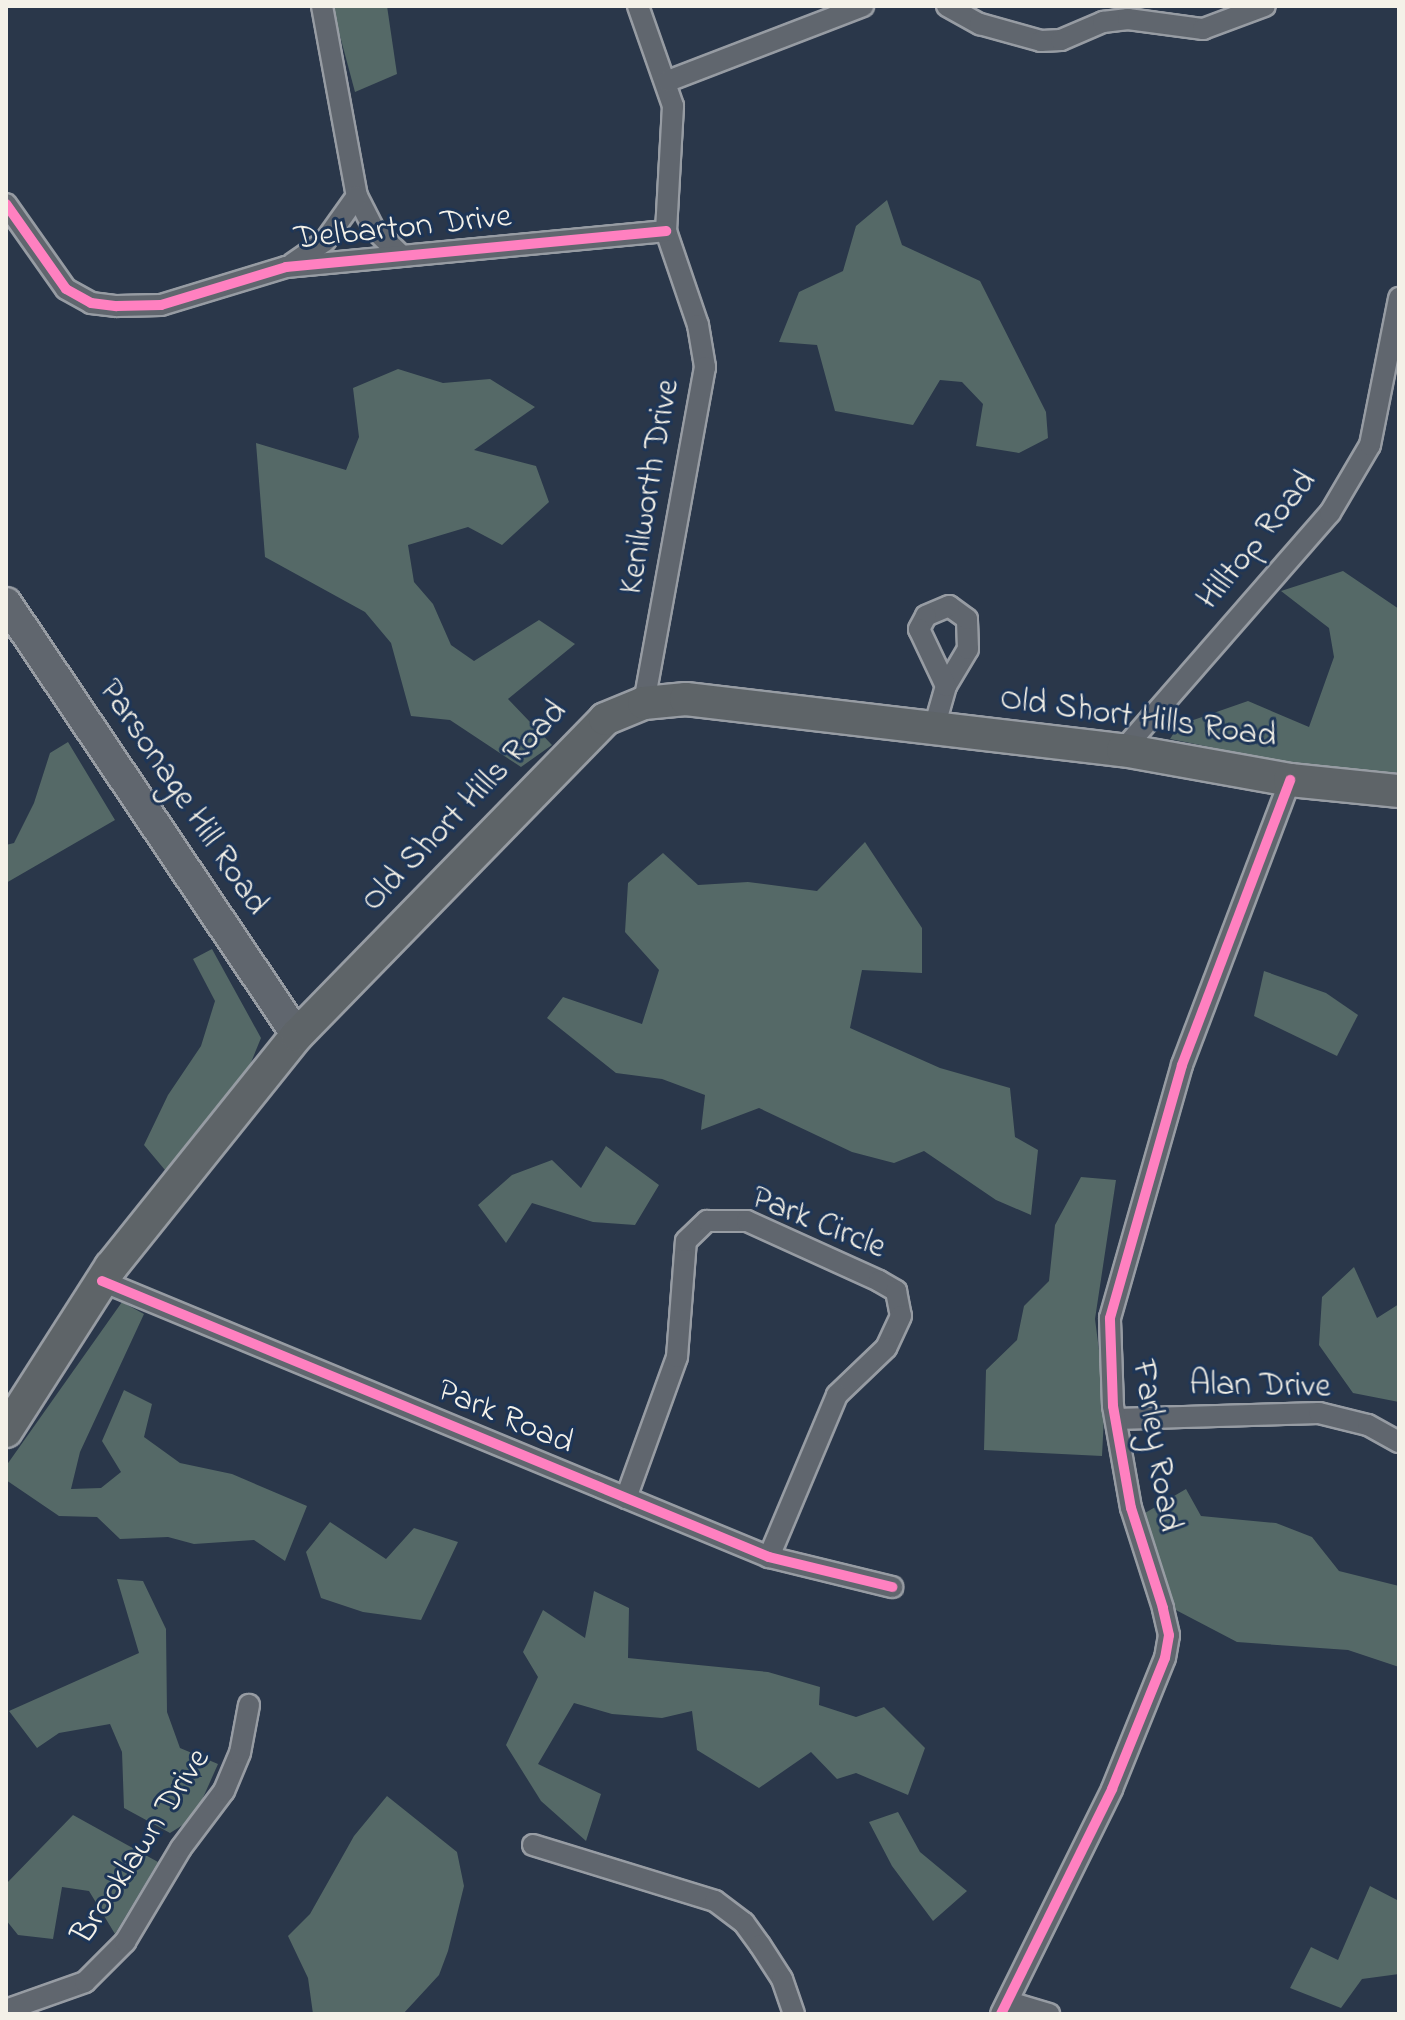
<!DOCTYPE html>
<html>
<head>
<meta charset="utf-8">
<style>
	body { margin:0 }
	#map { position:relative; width:1405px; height:2020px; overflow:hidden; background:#2a374a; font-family:"Indie Flower",sans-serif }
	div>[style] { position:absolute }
	.green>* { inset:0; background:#556967 }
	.roads { filter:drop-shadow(2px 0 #979ca3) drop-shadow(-2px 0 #979ca3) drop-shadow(0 2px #979ca3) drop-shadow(0 -2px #979ca3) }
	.street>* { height:20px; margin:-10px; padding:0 10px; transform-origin:10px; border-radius:10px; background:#60666e }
	.secondary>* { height:30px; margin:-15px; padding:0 15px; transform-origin:15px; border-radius:15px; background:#60666e }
	.primary>* { height:32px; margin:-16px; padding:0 16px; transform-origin:16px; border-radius:16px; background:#5e6468 }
	.cycleway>* { height:10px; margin:-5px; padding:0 5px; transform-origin:5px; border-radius:5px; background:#ff80c0 }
	span { translate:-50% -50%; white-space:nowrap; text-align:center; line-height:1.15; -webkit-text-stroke:6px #1d3557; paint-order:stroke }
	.street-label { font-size:34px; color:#f4f1e8 }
	.frame { position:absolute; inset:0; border:8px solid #f4f1e8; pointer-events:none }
</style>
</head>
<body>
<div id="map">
	<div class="green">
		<div style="clip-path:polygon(332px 6px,387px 6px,397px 74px,355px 92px)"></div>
		<div style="clip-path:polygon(887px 200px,902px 245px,980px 281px,1046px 412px,1048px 438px,1019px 453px,976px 446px,983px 404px,962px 382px,940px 380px,913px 425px,835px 411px,817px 345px,779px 342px,799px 292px,843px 271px,856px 226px)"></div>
		<div style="clip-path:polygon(398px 369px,443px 383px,490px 379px,535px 407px,474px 450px,536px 466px,549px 502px,502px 545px,468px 527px,408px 545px,414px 582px,433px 604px,451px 645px,474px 661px,539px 620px,575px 644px,508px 699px,552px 745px,521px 767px,450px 720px,411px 716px,391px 643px,365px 612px,265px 557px,256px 443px,346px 470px,359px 437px,353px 388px)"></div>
		<div style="clip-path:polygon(1343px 571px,1399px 609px,1399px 775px,1358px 777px,1170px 739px,1179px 725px,1248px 701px,1309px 727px,1334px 657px,1329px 628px,1281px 591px)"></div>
		<div style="clip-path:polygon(68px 742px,115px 820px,6px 883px,6px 845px,14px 843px,34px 803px,50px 753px)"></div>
		<div style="clip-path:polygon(865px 842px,922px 928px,922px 973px,862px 970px,850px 1028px,940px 1068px,1010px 1088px,1015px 1137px,1038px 1150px,1031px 1215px,996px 1200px,924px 1151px,894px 1163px,852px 1152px,759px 1108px,701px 1130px,705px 1095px,662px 1079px,616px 1073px,547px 1018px,563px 997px,642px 1024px,659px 970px,625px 932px,628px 883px,663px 853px,698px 885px,748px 882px,817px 891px)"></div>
		<div style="clip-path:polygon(212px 949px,261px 1038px,245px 1077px,170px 1176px,144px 1145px,168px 1095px,201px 1046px,215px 1001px,193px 959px)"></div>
		<div style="clip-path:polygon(1264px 971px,1326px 993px,1358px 1015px,1337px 1056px,1254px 1016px)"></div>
		<div style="clip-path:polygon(606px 1146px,659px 1185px,635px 1225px,593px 1222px,532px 1203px,506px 1243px,478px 1205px,512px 1175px,552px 1160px,581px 1188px)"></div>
		<div style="clip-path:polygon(1081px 1177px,1116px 1180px,1095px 1319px,1105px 1397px,1102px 1456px,984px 1450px,986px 1370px,1017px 1340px,1024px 1306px,1049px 1281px,1055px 1225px)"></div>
		<div style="clip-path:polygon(1354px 1267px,1377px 1318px,1399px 1304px,1399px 1402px,1353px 1393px,1319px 1345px,1322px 1297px)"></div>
		<div style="clip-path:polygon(122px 1302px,144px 1314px,80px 1452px,71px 1489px,101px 1488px,121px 1472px,102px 1441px,124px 1390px,152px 1404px,144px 1437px,180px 1463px,232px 1474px,307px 1506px,285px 1561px,254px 1540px,194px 1544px,168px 1537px,120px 1539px,97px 1517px,59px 1516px,6px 1480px,6px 1466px)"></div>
		<div style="clip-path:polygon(1186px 1489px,1201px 1516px,1276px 1523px,1312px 1537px,1339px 1571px,1399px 1586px,1399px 1667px,1348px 1650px,1237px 1642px,1172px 1608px,1145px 1513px)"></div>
		<div style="clip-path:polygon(330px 1522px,386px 1559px,414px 1528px,458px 1542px,421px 1620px,363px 1612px,321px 1598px,306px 1552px)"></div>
		<div style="clip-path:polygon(117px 1579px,143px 1581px,166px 1629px,167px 1712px,180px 1748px,218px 1764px,194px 1818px,170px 1833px,124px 1808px,122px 1752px,110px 1724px,59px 1733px,37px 1748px,9px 1711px,139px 1653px)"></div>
		<div style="clip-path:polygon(594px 1591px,629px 1608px,628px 1658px,768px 1672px,820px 1687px,819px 1705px,856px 1717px,884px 1707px,925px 1748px,908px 1795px,856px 1773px,837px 1779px,811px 1752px,759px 1788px,697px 1750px,692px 1711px,662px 1718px,612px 1714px,574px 1703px,538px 1764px,601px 1794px,586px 1841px,541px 1801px,506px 1745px,538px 1677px,523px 1652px,543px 1610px,585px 1638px)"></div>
		<div style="clip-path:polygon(387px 1796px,457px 1852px,464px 1886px,448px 1951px,439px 1975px,403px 2014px,313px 2014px,308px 1978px,288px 1936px,310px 1914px,354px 1836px)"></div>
		<div style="clip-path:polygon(898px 1812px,920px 1852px,967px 1891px,933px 1921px,892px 1866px,869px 1822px)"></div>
		<div style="clip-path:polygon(73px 1815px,158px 1862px,115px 1934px,89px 1891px,62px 1887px,53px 1939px,18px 1935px,6px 1920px,6px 1884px)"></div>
		<div style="clip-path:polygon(1370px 1886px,1399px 1901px,1399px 1974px,1362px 1979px,1341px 2008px,1290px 1988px,1311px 1947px,1338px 1960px)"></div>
	</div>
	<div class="roads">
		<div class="street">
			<div style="left:322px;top:6px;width:193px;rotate:79.6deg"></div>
			<div style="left:357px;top:196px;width:37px;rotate:63deg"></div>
			<div style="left:374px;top:229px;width:39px;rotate:44deg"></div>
			<div style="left:638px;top:6px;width:106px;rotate:70.7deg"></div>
			<div style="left:673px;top:106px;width:125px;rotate:93.2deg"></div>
			<div style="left:666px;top:231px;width:99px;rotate:71.2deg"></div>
			<div style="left:698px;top:325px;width:43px;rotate:80.5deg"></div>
			<div style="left:705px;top:367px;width:341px;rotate:100.3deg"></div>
			<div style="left:947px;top:6px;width:38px;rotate:29deg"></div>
			<div style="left:980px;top:24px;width:63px;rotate:15.6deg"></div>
			<div style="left:1041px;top:41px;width:20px;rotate:-3deg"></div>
			<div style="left:1061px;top:40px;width:46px;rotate:-23.2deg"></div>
			<div style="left:1103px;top:22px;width:25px;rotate:-7deg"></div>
			<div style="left:1128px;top:19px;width:76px;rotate:7.6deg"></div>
			<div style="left:1203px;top:29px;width:66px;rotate:-20.4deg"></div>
			<div style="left:668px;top:81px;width:209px;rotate:-21deg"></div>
			<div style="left:6px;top:204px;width:104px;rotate:54.8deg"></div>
			<div style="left:66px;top:289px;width:29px;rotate:29deg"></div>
			<div style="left:91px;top:303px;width:26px;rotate:7deg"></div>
			<div style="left:117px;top:306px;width:44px;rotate:-1.3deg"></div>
			<div style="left:161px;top:305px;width:131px;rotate:-16.9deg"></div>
			<div style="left:286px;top:267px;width:382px;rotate:-5.4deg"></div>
			<div style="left:292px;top:264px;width:40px;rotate:-34.9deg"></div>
			<div style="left:325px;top:241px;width:55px;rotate:-54.6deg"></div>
			<div style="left:934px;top:728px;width:44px;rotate:-74.1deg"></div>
			<div style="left:946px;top:686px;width:43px;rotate:-59.3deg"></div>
			<div style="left:968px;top:649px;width:30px;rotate:-92deg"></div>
			<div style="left:967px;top:619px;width:22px;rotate:-144deg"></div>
			<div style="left:949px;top:606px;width:25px;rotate:157deg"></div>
			<div style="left:926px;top:616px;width:15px;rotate:118deg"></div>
			<div style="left:919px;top:629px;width:63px;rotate:64.7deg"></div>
			<div style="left:1123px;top:750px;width:315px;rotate:-48.9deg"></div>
			<div style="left:1330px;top:513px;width:79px;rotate:-59.5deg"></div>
			<div style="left:1370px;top:445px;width:150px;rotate:-78.8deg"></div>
			<div style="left:102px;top:1281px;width:722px;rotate:22.48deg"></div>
			<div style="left:769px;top:1557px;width:127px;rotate:13.7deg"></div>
			<div style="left:1116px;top:1419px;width:203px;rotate:-1.7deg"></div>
			<div style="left:1319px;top:1413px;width:50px;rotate:13.8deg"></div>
			<div style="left:1368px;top:1425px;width:35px;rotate:29deg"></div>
			<div style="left:626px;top:1498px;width:150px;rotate:-70.1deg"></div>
			<div style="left:677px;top:1357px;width:116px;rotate:-85.6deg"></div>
			<div style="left:686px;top:1241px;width:29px;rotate:-44deg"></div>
			<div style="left:707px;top:1221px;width:40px"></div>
			<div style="left:747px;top:1221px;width:145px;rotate:24.4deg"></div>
			<div style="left:879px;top:1281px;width:20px;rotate:30deg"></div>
			<div style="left:896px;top:1291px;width:25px;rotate:79deg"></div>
			<div style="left:901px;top:1316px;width:35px;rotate:115deg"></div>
			<div style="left:886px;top:1348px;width:68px;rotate:136.2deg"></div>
			<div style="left:837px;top:1395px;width:176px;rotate:112.8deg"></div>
			<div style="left:533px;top:1845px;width:190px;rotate:17.1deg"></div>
			<div style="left:715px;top:1901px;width:36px;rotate:37deg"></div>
			<div style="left:744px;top:1923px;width:27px;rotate:54deg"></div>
			<div style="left:760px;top:1945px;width:40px;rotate:57.1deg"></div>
			<div style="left:782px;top:1979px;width:37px;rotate:71deg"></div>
			<div style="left:1009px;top:2002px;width:42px;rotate:16.7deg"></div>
			<div style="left:6px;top:2010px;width:84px;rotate:-19.5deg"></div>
			<div style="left:85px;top:1982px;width:57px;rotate:-45deg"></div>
			<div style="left:125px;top:1942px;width:109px;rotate:-59.2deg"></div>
			<div style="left:181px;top:1848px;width:71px;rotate:-53deg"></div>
			<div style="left:224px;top:1791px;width:41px;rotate:-67.2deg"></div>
			<div style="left:240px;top:1753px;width:49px;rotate:-79.4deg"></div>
			<div style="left:1001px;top:2014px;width:251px;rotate:-63.7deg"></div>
			<div style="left:1112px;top:1789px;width:141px;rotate:-68deg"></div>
			<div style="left:1165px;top:1658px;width:23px;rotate:-80deg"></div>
			<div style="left:1169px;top:1635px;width:28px;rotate:-103deg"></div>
			<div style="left:1163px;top:1608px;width:105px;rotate:-107.7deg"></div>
			<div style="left:1131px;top:1508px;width:104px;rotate:-100deg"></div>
			<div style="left:1113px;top:1406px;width:88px;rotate:-92deg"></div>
			<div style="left:1110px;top:1318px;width:263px;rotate:-74.1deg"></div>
			<div style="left:1182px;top:1065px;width:305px;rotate:-69.2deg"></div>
		</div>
		<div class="secondary">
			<div style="left:6px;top:603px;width:521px;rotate:56.04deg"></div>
		</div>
		<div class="primary">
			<div style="left:6px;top:1431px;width:195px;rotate:-57.4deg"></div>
			<div style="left:111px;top:1267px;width:297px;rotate:-51.3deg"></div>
			<div style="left:297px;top:1035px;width:441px;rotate:-45.7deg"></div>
			<div style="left:605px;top:719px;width:42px;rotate:-22.3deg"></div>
			<div style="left:644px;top:703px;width:42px;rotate:-5.4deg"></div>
			<div style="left:686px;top:699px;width:440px;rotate:6.7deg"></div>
			<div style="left:1123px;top:750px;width:170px;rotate:10.2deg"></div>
			<div style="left:1290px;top:780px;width:110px;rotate:5.8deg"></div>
		</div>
	</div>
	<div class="cycleway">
		<div style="left:6px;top:204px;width:104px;rotate:54.8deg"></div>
		<div style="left:66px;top:289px;width:29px;rotate:29deg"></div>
		<div style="left:91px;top:303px;width:26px;rotate:7deg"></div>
		<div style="left:117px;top:306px;width:44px;rotate:-1.3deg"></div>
		<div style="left:161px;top:305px;width:131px;rotate:-16.9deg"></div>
		<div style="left:286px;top:267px;width:382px;rotate:-5.4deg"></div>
		<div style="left:102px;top:1281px;width:722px;rotate:22.48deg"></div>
		<div style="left:769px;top:1557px;width:127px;rotate:13.7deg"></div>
		<div style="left:1001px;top:2014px;width:251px;rotate:-63.7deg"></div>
		<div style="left:1112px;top:1789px;width:141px;rotate:-68deg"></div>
		<div style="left:1165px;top:1658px;width:23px;rotate:-80deg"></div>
		<div style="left:1169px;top:1635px;width:28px;rotate:-103deg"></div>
		<div style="left:1163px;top:1608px;width:105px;rotate:-107.7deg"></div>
		<div style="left:1131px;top:1508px;width:104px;rotate:-100deg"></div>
		<div style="left:1113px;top:1406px;width:88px;rotate:-92deg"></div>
		<div style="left:1110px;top:1318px;width:263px;rotate:-74.1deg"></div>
		<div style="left:1182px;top:1065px;width:305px;rotate:-69.2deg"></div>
	</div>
	<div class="street-label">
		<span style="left:403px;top:229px;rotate:-6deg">Delbarton Drive</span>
		<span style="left:651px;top:487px;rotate:-80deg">Kenilworth Drive</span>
		<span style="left:1258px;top:541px;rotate:-51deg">Hilltop Road</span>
		<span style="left:1138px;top:719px;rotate:8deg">Old Short Hills Road</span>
		<span style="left:182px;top:798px;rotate:56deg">Parsonage Hill Road</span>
		<span style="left:465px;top:807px;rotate:-46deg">Old Short Hills Road</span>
		<span style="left:818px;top:1224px;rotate:22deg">Park Circle</span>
		<span style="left:1260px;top:1387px;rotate:1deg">Alan Drive</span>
		<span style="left:505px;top:1418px;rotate:23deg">Park Road</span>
		<span style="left:1155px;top:1446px;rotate:81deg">Farley Road</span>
		<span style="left:142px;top:1847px;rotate:-57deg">Brooklawn Drive</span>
	</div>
	<div class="frame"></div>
</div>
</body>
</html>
